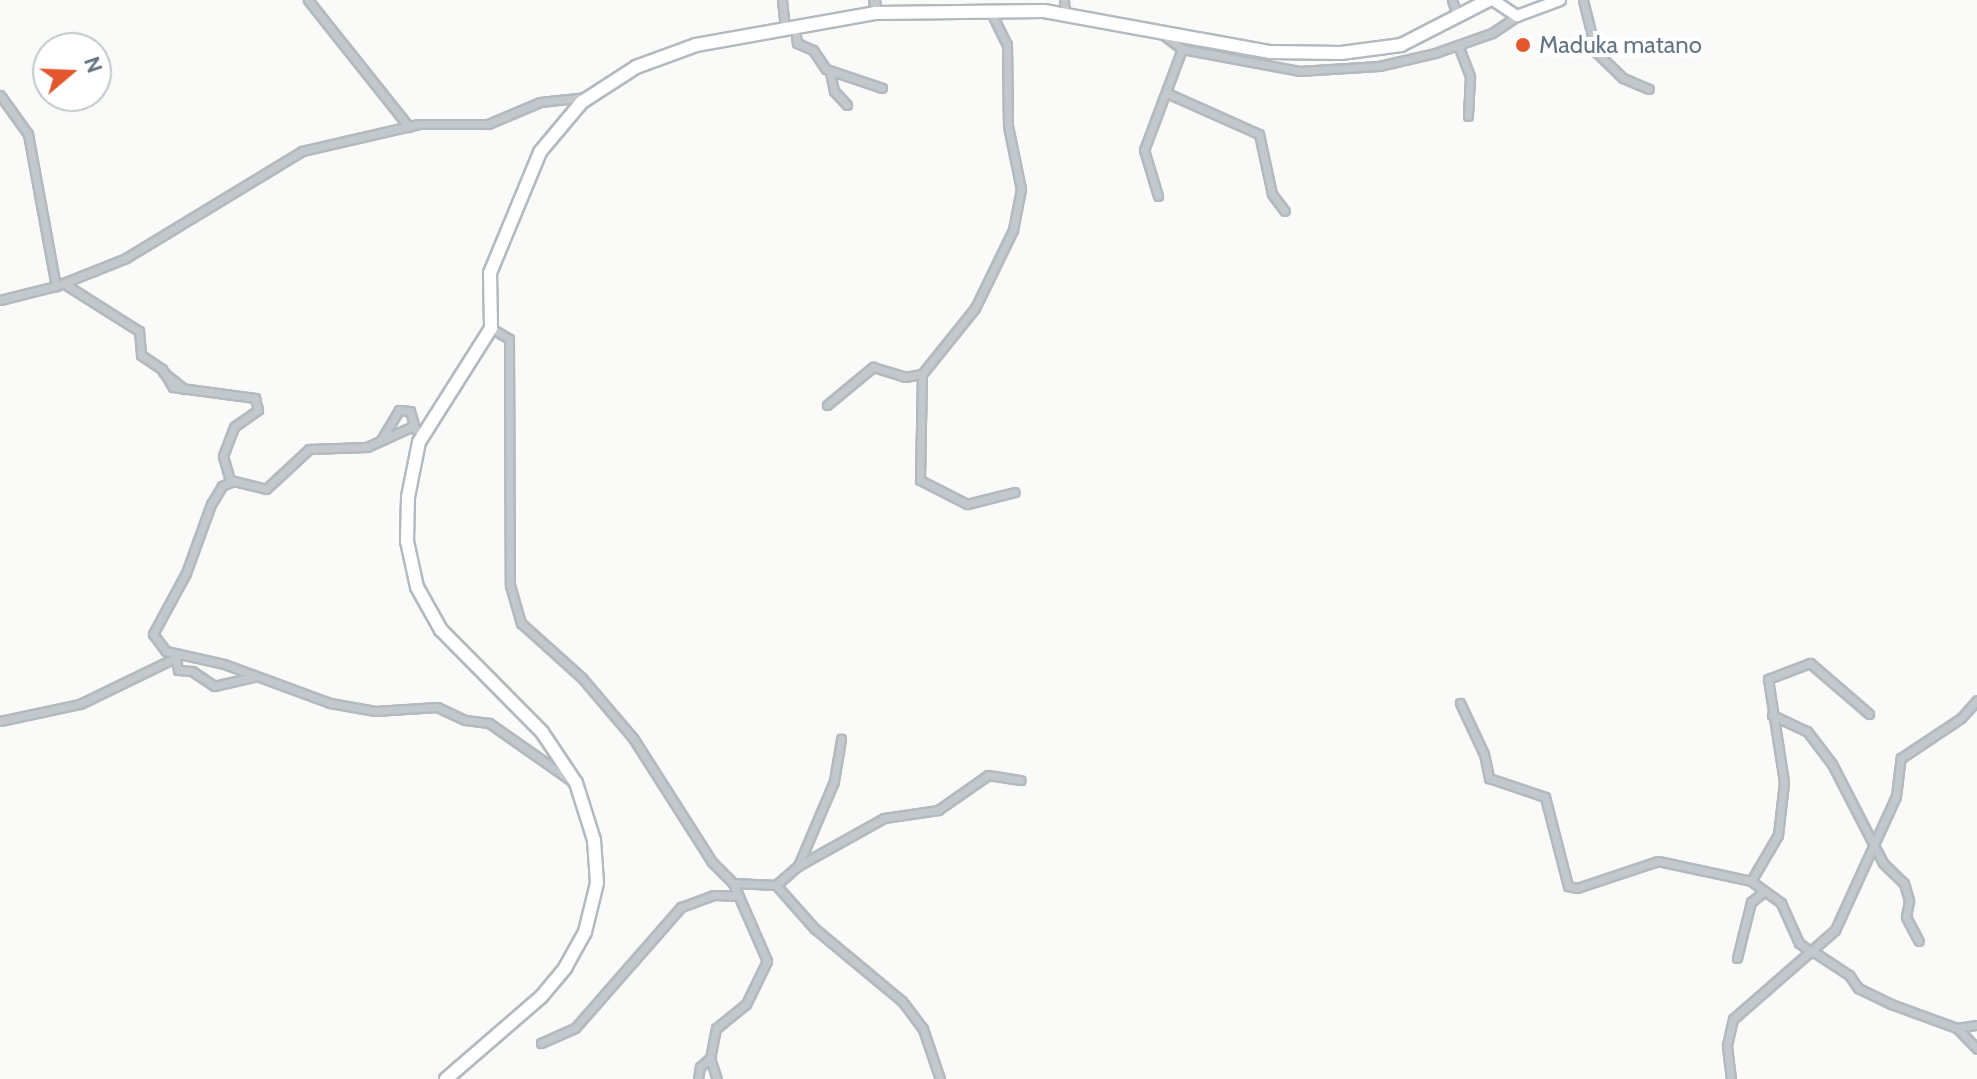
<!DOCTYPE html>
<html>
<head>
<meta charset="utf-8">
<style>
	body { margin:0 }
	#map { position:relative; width:1977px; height:1079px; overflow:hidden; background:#fafaf8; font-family:Cabin,sans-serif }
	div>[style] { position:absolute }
	.roads { filter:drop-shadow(2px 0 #b3babf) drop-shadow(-2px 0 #b3babf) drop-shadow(0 2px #b3babf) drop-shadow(0 -2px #b3babf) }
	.minor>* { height:7px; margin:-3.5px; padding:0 3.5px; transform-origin:3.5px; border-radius:3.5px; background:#c3c8cc }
	.tertiary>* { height:9px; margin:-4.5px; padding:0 4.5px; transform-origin:4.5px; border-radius:4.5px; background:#c3c8cc }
	.secondary>* { height:10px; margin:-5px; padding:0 5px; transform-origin:5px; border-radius:5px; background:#fff }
	.trunk>* { height:12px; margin:-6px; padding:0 6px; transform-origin:6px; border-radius:6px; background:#fff }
	.dots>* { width:22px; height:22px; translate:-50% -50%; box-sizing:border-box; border:4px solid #fff; border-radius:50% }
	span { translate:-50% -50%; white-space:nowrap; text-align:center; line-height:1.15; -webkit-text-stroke:8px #fff; paint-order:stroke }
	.poi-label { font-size:24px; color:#657683 }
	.left { translate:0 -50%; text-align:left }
	.north { position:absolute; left:32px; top:32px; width:80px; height:80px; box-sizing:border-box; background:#fff; border:2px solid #c1c8cd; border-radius:50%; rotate:71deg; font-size:22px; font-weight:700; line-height:32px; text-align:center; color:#657683 }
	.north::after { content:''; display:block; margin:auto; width:28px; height:36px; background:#e4572e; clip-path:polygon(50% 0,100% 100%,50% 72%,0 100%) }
</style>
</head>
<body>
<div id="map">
	<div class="roads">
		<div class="minor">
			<div style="left:308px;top:0;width:162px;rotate:51.5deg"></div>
			<div style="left:782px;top:0;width:29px;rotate:84deg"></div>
			<div style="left:1064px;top:0;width:14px;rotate:86deg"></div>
			<div style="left:1452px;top:0;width:18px;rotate:71deg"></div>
			<div style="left:1583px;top:0;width:54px;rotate:76deg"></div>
			<div style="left:1596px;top:52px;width:37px;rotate:44deg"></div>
			<div style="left:1623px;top:78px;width:28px;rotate:23deg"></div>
			<div style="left:795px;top:27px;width:16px;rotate:83deg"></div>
			<div style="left:797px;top:43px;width:17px;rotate:24deg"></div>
			<div style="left:813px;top:50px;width:23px;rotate:56deg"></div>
			<div style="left:826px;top:69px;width:59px;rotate:18.7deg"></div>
			<div style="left:1158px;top:31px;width:30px;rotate:37deg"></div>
			<div style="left:1182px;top:49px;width:119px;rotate:10.6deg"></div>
			<div style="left:1299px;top:71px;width:80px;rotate:-3.6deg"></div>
			<div style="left:1379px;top:66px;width:57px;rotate:-13.1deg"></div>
			<div style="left:1435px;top:53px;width:60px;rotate:-19.3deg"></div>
			<div style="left:1492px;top:33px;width:30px;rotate:-34deg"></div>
			<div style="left:1458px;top:45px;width:34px;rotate:69deg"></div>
			<div style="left:1470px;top:77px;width:39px;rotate:93deg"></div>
			<div style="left:830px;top:72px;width:19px;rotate:78deg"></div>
			<div style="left:834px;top:91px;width:19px;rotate:47deg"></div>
			<div style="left:1169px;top:94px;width:98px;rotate:24deg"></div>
			<div style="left:1259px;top:134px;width:61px;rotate:77.8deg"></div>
			<div style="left:1272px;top:194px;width:21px;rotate:53deg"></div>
			<div style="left:0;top:95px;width:48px;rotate:54.3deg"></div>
			<div style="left:28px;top:134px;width:155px;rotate:79.6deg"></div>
			<div style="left:1158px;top:196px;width:48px;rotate:-106.9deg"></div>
			<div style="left:1144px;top:150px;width:108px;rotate:-69.4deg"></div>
			<div style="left:63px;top:283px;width:90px;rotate:32.3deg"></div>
			<div style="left:139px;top:331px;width:24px;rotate:85deg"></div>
			<div style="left:141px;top:355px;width:25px;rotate:34deg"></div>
			<div style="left:162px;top:369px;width:21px;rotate:59deg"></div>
			<div style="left:173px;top:387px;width:83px;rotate:7.6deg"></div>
			<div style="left:255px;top:398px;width:12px;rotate:76deg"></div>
			<div style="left:258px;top:410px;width:29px;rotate:145deg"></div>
			<div style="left:234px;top:427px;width:31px;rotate:111deg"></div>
			<div style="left:223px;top:456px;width:25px;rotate:74deg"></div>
			<div style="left:230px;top:480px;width:37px;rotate:14deg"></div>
			<div style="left:266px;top:489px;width:59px;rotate:-42.9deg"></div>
			<div style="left:309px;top:449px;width:58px;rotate:-2deg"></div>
			<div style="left:367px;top:447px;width:48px;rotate:-24.4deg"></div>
			<div style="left:411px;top:427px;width:13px;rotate:27deg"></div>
			<div style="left:0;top:300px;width:58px;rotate:-14deg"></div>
			<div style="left:56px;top:286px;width:75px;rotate:-21.8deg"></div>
			<div style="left:126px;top:258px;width:206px;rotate:-31.3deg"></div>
			<div style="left:302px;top:151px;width:120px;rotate:-13deg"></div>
			<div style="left:419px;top:124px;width:69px"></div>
			<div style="left:488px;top:124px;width:56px;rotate:-22.9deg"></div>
			<div style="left:540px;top:102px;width:47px;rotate:-6.1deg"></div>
			<div style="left:491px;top:328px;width:21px;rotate:31deg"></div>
			<div style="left:509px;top:339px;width:246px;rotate:89.8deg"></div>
			<div style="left:510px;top:585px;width:40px;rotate:74deg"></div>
			<div style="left:521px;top:623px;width:82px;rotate:42deg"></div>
			<div style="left:582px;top:678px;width:79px;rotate:49.6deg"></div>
			<div style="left:633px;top:738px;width:147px;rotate:57.5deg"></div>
			<div style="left:712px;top:862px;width:30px;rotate:45deg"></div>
			<div style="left:733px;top:883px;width:85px;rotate:66.4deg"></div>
			<div style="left:767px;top:961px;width:48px;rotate:116deg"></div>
			<div style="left:746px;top:1004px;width:38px;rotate:141deg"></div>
			<div style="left:716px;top:1028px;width:31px;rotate:101deg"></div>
			<div style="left:710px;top:1058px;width:22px;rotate:72deg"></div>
			<div style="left:163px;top:372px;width:27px;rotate:39deg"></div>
			<div style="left:922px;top:374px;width:106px;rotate:91.1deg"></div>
			<div style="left:920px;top:480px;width:53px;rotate:27.1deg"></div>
			<div style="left:967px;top:504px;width:49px;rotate:-14deg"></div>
			<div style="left:827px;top:405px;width:60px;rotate:-39.6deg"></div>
			<div style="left:873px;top:367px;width:34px;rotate:17deg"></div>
			<div style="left:905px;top:377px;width:17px;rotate:-10deg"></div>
			<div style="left:922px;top:374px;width:85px;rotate:-51.2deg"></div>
			<div style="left:975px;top:308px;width:87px;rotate:-64deg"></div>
			<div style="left:1013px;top:230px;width:42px;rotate:-79deg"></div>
			<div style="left:1021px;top:189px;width:64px;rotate:-101.7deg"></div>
			<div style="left:1008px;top:126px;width:81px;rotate:-90.7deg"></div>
			<div style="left:1007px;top:45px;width:37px;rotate:-116deg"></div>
			<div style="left:381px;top:440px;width:35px;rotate:-59deg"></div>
			<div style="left:399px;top:410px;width:11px;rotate:5deg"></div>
			<div style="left:410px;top:411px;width:19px;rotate:74deg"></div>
			<div style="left:233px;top:481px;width:12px;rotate:156deg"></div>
			<div style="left:222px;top:486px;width:21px;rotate:121deg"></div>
			<div style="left:211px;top:504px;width:73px;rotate:109.9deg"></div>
			<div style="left:186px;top:573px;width:69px;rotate:118.4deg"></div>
			<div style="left:153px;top:634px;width:21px;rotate:53deg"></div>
			<div style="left:166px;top:651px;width:59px;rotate:12.6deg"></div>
			<div style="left:224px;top:664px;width:113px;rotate:20.2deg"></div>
			<div style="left:330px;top:703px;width:46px;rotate:10.1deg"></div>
			<div style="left:375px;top:711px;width:62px;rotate:-3.7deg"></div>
			<div style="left:437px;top:707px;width:31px;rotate:25deg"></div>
			<div style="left:465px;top:720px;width:24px;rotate:7deg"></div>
			<div style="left:489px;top:723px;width:103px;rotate:35.1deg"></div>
			<div style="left:176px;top:659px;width:11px;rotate:80deg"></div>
			<div style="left:178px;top:670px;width:14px;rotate:4deg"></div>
			<div style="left:192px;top:671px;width:27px;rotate:34deg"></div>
			<div style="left:214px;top:686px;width:39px;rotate:-13deg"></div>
			<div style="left:1460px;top:703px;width:56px;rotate:64.8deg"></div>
			<div style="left:1484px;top:754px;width:25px;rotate:78deg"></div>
			<div style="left:1489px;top:778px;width:59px;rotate:18.7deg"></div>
			<div style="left:1545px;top:797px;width:92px;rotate:75.5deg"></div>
			<div style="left:1568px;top:886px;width:9px;rotate:13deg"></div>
			<div style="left:1577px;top:888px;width:85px;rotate:-18.4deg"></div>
			<div style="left:1658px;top:861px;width:95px;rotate:12.1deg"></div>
			<div style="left:1751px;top:881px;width:37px;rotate:36deg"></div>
			<div style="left:1781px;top:903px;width:44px;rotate:65.8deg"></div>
			<div style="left:1799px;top:943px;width:17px;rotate:36deg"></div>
			<div style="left:1772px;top:715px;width:38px;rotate:25deg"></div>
			<div style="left:1807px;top:731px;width:41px;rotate:52.9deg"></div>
			<div style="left:1832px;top:764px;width:111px;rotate:62.7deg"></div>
			<div style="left:1883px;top:863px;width:29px;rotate:44deg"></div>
			<div style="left:1904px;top:883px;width:19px;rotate:74deg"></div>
			<div style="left:1909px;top:901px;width:16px;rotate:101deg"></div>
			<div style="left:1906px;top:917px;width:27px;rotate:62deg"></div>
			<div style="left:0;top:721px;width:82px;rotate:-12deg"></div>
			<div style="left:80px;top:704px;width:108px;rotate:-25.9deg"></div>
			<div style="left:798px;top:866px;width:92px;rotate:-67deg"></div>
			<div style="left:834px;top:781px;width:43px;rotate:-80.5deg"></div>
			<div style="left:1751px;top:881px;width:53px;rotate:-59.6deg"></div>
			<div style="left:1778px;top:835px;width:53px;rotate:-83.5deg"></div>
			<div style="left:1784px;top:782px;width:104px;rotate:-98.8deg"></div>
			<div style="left:1768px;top:679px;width:45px;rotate:-20.9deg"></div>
			<div style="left:1810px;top:663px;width:78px;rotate:40.8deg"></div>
			<div style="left:733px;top:883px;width:43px;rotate:2.7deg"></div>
			<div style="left:776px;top:885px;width:57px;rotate:48.5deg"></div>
			<div style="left:814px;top:928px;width:114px;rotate:39.7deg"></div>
			<div style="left:902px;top:1001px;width:35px;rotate:53deg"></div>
			<div style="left:923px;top:1029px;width:53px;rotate:71.2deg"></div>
			<div style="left:776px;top:885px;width:29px;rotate:-41deg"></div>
			<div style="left:798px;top:866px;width:98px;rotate:-29.2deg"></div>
			<div style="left:884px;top:818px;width:55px;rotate:-8.4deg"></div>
			<div style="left:938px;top:810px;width:61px;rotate:-35deg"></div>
			<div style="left:988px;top:775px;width:33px;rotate:9deg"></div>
			<div style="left:1814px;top:952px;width:42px;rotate:33.3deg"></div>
			<div style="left:1849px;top:975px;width:16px;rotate:55deg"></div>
			<div style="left:1858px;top:988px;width:37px;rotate:26deg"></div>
			<div style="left:1891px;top:1004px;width:70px;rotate:20deg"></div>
			<div style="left:1957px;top:1028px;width:20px;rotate:-9deg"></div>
			<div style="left:1737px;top:958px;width:58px;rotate:-76deg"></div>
			<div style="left:1751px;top:902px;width:14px;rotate:-39deg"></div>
			<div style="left:1957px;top:1028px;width:29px;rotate:46deg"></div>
			<div style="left:541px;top:1043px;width:37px;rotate:-24deg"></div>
			<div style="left:575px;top:1028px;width:161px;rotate:-48.8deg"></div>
			<div style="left:681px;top:907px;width:35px;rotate:-20deg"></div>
			<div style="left:714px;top:895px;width:24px;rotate:2deg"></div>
			<div style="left:698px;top:1079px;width:12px;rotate:-81deg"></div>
			<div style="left:700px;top:1067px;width:13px;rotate:-42deg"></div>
			<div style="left:1731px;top:1079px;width:34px;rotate:-97deg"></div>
			<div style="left:1727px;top:1045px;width:27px;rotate:-77deg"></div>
			<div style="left:1733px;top:1019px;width:135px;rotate:-41.1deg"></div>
			<div style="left:1835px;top:930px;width:147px;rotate:-65.5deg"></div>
			<div style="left:1896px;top:796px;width:38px;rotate:-83deg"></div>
			<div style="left:1901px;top:758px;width:72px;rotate:-33.7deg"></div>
			<div style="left:1961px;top:718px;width:24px;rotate:-48deg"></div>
		</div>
		<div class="tertiary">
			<div style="left:874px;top:0;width:13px;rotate:81deg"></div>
		</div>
		<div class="secondary">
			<div style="left:1493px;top:0;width:29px;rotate:34deg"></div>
			<div style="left:1517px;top:16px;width:46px;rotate:-20.4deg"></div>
		</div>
		<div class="trunk">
			<div style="left:446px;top:1079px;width:125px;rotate:-40.8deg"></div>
			<div style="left:541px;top:997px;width:38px;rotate:-50deg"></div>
			<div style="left:565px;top:968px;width:41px;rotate:-60.9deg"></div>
			<div style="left:585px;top:932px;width:50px;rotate:-76.2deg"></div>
			<div style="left:597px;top:883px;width:43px;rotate:-94deg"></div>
			<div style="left:594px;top:840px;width:60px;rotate:-107.5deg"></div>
			<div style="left:576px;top:783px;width:61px;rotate:-123.7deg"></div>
			<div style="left:542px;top:732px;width:144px;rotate:-134.7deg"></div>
			<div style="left:441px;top:630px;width:49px;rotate:-119.2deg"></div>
			<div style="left:417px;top:587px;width:47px;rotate:-102.3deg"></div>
			<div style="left:407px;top:541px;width:44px;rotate:-88.7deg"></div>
			<div style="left:408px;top:497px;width:56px;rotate:-78.7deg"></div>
			<div style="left:419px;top:442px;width:135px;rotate:-57.7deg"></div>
			<div style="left:491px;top:328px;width:55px;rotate:-91deg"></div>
			<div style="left:490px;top:273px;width:131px;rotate:-67.5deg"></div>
			<div style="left:540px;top:152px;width:65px;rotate:-50deg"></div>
			<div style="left:582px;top:102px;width:64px;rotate:-32.9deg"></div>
			<div style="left:636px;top:67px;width:64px;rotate:-20.1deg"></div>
			<div style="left:696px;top:45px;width:183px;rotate:-10.1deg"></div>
			<div style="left:876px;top:13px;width:168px;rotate:-0.7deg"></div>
			<div style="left:1044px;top:11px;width:230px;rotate:10.3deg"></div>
			<div style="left:1270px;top:52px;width:71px;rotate:0.8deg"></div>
			<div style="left:1341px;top:53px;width:61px;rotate:-7.6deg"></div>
			<div style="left:1401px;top:45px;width:99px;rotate:-27.1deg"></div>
		</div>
	</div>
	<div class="dots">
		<div style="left:1523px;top:45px;background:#e4572e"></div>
	</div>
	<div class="poi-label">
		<span class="left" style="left:1539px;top:45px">Maduka matano</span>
	</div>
	<div class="north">N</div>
</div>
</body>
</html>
